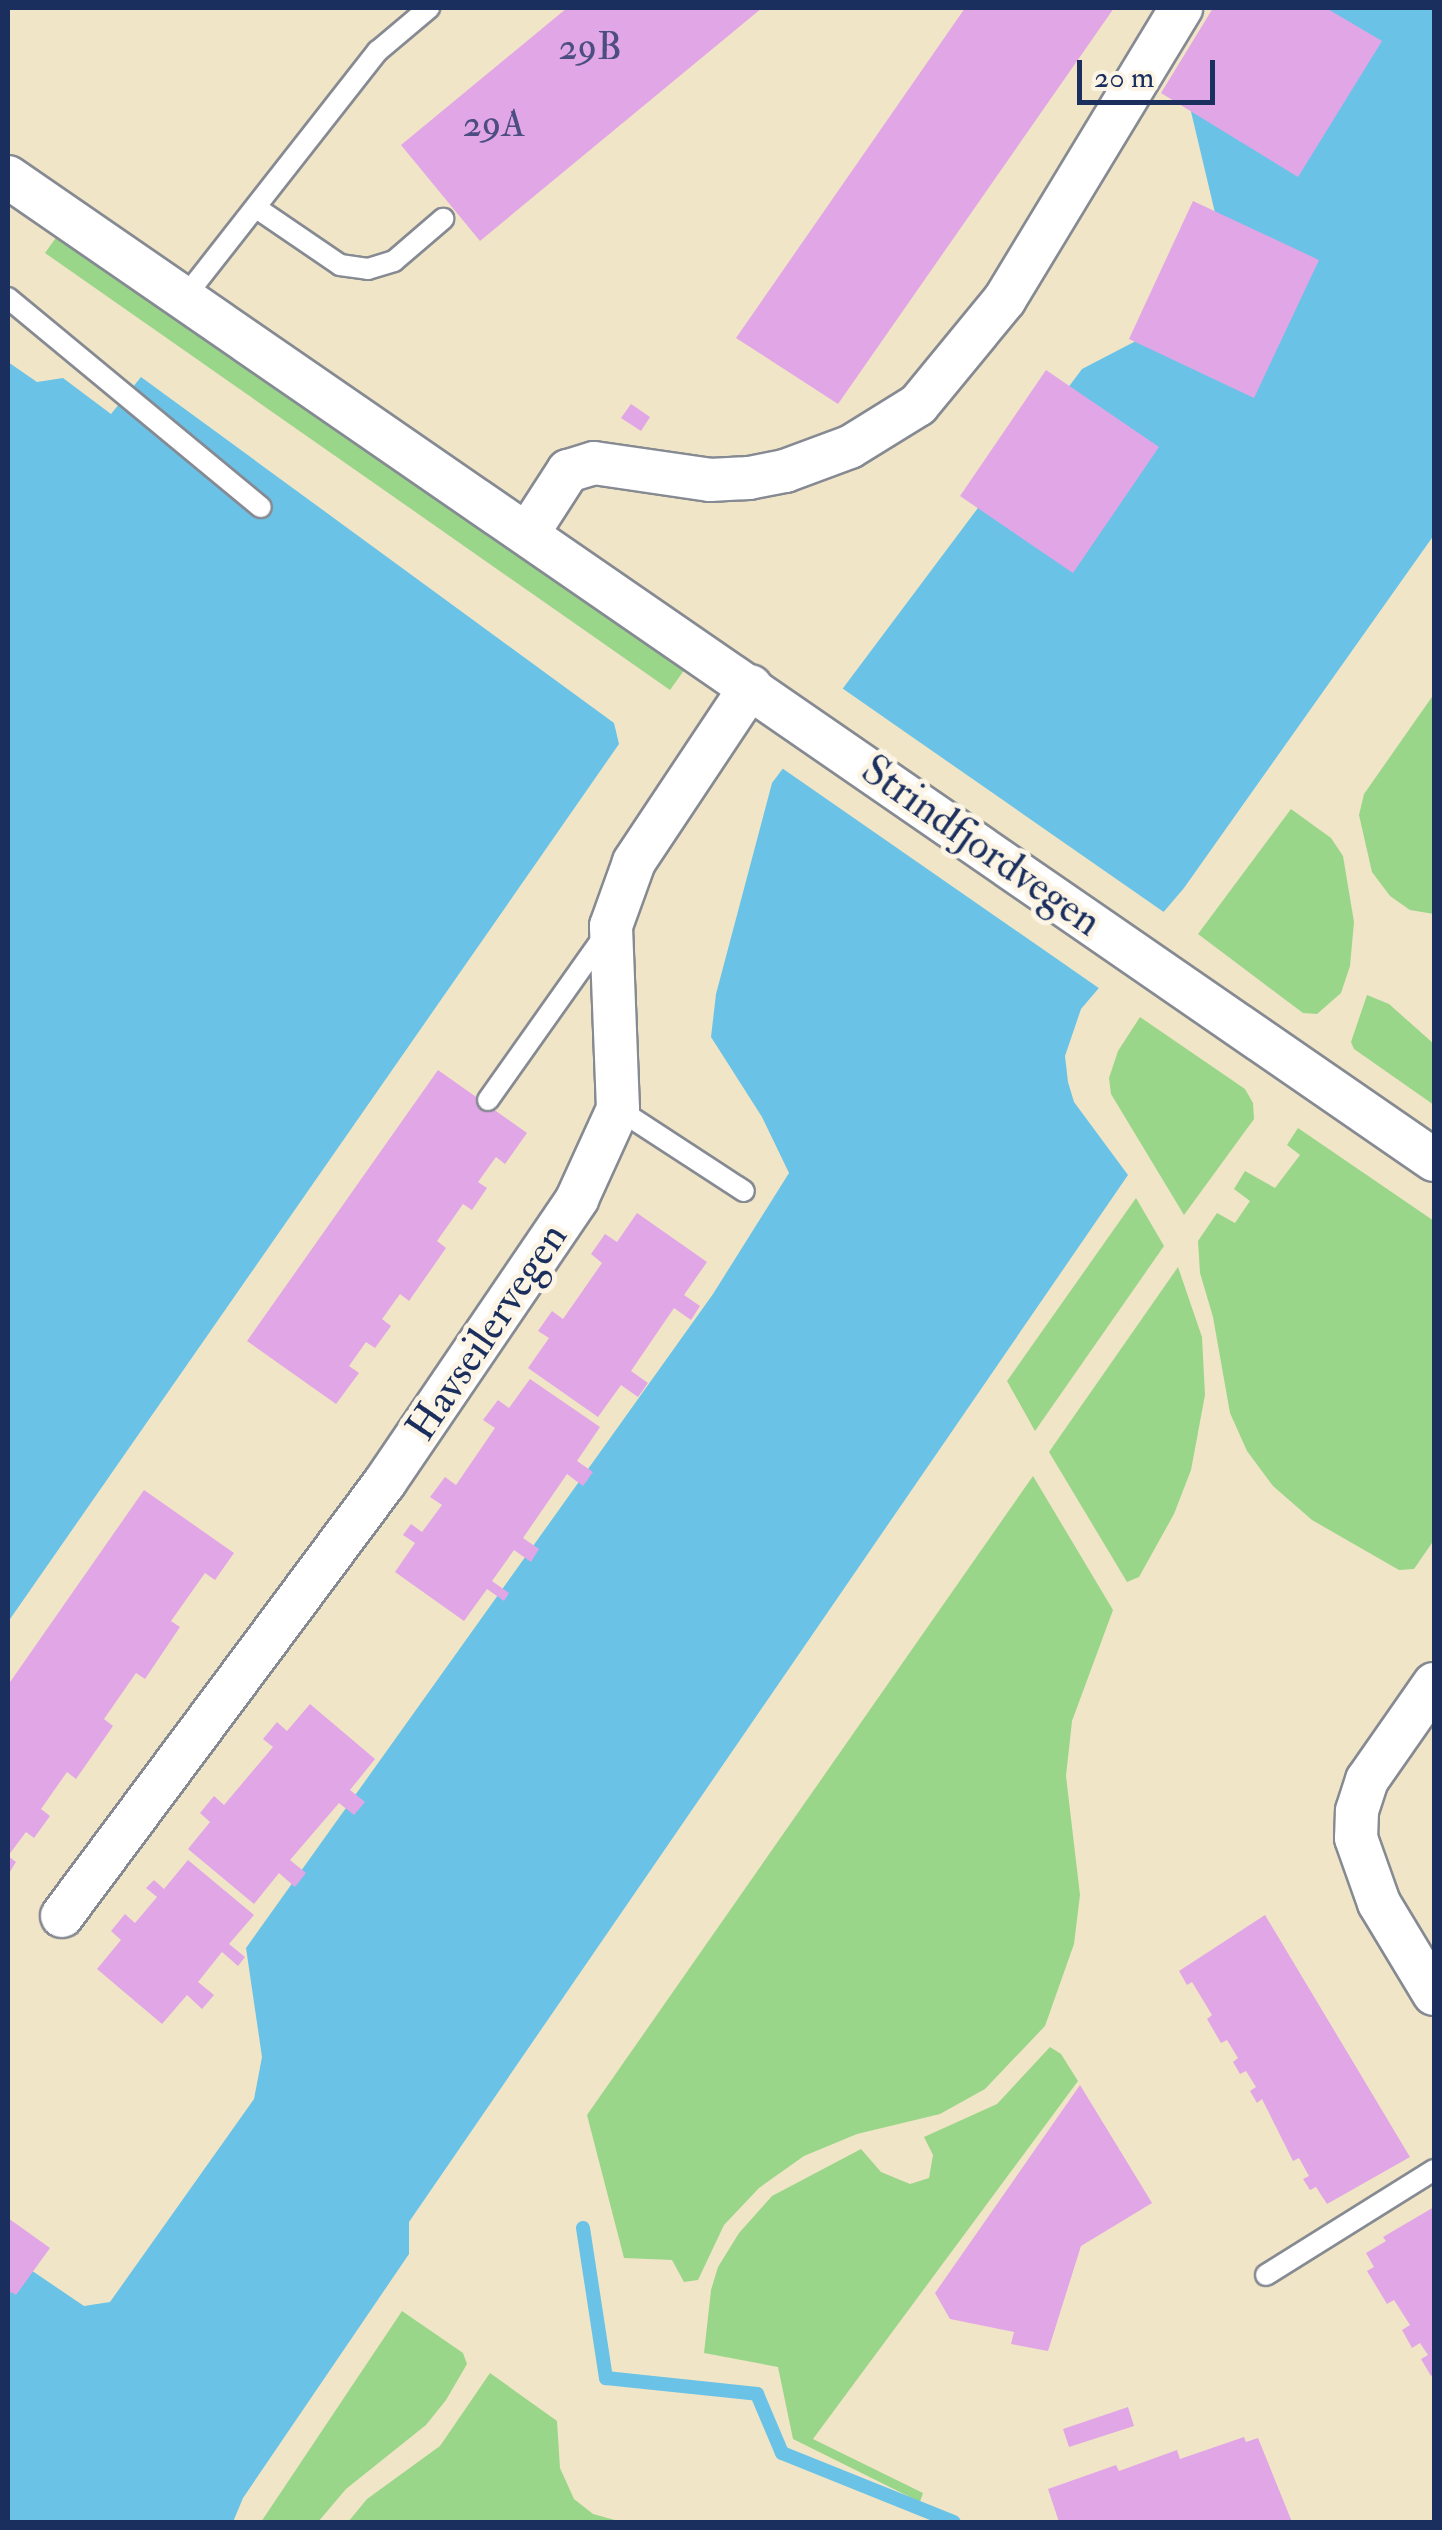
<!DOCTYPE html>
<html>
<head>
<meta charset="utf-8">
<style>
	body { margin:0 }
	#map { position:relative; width:1442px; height:2530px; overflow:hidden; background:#f1e5c7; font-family:"IM FELL Double Pica",serif }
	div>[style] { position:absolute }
	.green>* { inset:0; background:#99d68a }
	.water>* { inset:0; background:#6ac3e7 }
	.pier>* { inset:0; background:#f1e5c7 }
	.stream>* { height:14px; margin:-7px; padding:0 7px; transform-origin:7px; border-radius:7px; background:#6ac3e7 }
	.building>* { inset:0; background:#e1a6e6 }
	.roads { filter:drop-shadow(2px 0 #868a92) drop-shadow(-2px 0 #868a92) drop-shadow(0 2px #868a92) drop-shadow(0 -2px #868a92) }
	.service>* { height:20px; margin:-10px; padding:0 10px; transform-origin:10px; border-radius:10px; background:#fff }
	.minor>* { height:42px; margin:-21px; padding:0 21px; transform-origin:21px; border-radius:21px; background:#fff }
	span { translate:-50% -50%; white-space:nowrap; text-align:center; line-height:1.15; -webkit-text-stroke:10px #fcf5e5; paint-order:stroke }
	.number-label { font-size:38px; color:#4c4d80 }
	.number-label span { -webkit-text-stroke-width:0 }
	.street-label { font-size:42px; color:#1b2f5e }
	.frame { position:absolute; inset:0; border:10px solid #1b2f5e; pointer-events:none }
	.scale { position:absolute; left:1077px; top:60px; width:138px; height:45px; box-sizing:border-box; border:5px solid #1b2f5e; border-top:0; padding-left:12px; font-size:30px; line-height:35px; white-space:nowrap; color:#1b2f5e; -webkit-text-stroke:8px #fcf5e5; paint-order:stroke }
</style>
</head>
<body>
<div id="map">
	<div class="green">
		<div style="clip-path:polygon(60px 232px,685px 669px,670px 690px,45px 253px)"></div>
		<div style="clip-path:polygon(1434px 694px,1434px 914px,1410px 910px,1390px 896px,1372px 872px,1359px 815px,1364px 794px)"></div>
		<div style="clip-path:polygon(1291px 809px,1331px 838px,1343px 856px,1354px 922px,1350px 966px,1341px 993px,1317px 1014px,1303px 1013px,1198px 934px)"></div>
		<div style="clip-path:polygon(1367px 995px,1389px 1004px,1434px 1044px,1434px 1105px,1354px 1049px,1351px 1042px)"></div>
		<div style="clip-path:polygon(1140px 1017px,1245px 1089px,1253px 1103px,1254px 1119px,1184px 1215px,1111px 1094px,1109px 1078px,1118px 1051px)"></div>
		<div style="clip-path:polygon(1298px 1128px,1434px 1221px,1434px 1540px,1414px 1569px,1399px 1570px,1312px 1520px,1273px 1486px,1247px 1451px,1230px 1413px,1213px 1317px,1200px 1273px,1198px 1241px,1217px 1213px,1235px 1223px,1250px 1201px,1234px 1189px,1245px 1171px,1275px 1188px,1300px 1155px,1287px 1145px)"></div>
		<div style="clip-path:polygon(1136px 1198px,1164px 1246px,1035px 1431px,1007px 1381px)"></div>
		<div style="clip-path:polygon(1178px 1267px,1202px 1337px,1205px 1395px,1191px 1470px,1174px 1514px,1139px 1577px,1127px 1582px,1049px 1452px)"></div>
		<div style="clip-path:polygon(1033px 1476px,1113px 1610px,1072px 1721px,1066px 1776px,1080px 1895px,1074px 1944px,1045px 2026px,985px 2089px,940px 2114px,857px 2134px,804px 2156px,759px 2188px,724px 2225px,698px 2280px,684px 2282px,672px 2260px,624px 2258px,587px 2115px)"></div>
		<div style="clip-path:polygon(1050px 2047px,1061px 2054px,1078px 2081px,813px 2439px,923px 2493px,920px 2502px,793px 2439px,778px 2367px,704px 2353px,711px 2290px,718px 2267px,739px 2233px,772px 2196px,861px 2149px,881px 2172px,910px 2184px,929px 2178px,933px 2155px,924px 2137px,997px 2104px)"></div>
		<div style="clip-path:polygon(402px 2311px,463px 2353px,467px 2364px,446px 2400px,426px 2425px,346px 2489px,318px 2522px,261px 2522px)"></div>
		<div style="clip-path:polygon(490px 2373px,557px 2421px,560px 2468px,574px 2499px,593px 2514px,622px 2522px,348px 2522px,367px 2499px,440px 2446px)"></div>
	</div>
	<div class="water">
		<div style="clip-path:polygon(1249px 8px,1434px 8px,1434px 535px,1184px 888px,1081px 1009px,1065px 1056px,1068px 1082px,1074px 1102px,1128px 1175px,409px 2222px,409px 2254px,243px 2498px,233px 2522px,8px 2522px,8px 2291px,25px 2266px,84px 2306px,110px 2302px,254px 2099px,262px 2057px,246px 1948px,713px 1294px,789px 1173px,762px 1117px,711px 1037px,716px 994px,772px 783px,1082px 369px,1157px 330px,1216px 217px,1188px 99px)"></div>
		<div style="clip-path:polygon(8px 362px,37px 382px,63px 378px,111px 414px,141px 377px,614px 723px,619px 744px,8px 1622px)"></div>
	</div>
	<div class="pier">
		<div style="clip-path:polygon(839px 686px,1168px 915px,1103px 991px,779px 766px)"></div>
	</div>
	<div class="stream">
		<div style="left:583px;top:2228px;width:152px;rotate:81.3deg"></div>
		<div style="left:606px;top:2378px;width:152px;rotate:6deg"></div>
		<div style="left:757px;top:2394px;width:64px;rotate:67deg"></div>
		<div style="left:782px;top:2453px;width:185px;rotate:21.9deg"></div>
	</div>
	<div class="building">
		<div style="clip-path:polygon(567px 8px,762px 8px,480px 241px,401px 145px)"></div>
		<div style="clip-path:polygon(965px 8px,1114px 8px,838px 404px,736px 338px)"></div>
		<div style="clip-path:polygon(1213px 8px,1326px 8px,1382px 41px,1298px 177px,1161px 93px)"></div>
		<div style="clip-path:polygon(1193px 201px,1319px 260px,1254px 398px,1129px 339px)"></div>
		<div style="clip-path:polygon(1046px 370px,1159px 447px,1073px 573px,960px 496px)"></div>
		<div style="clip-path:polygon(631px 404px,650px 417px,641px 431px,621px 418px)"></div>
		<div style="clip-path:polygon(438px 1070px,527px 1133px,505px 1164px,496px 1157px,478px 1182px,487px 1188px,472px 1210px,463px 1204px,437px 1241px,446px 1248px,409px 1301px,400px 1294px,382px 1319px,391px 1326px,375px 1348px,366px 1342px,349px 1366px,359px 1373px,336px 1404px,247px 1341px)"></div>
		<div style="clip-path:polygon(637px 1213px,707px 1262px,684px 1295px,700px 1306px,691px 1320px,674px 1308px,631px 1371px,648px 1383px,638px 1397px,621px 1385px,598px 1417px,528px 1368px,549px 1338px,538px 1331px,552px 1311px,563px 1319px,602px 1263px,591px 1254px,605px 1234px,617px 1242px)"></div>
		<div style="clip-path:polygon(530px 1379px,600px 1427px,577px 1461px,593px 1472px,583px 1486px,567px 1474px,523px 1538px,539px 1549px,531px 1562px,514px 1550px,492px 1581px,509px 1593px,506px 1598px,504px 1601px,487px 1589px,464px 1621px,395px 1572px,415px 1543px,403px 1535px,411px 1524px,422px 1532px,442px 1505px,430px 1497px,445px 1477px,456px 1485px,495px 1428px,483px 1420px,498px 1400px,509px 1408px)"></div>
		<div style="clip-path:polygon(144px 1490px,234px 1553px,215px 1580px,205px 1573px,171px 1621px,180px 1627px,145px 1679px,136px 1673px,104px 1719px,113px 1726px,76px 1779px,67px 1772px,41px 1809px,50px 1816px,34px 1838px,26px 1832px,8px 1856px,16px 1862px,8px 1875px,8px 1685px)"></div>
		<div style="clip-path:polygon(310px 1704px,375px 1759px,350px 1790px,365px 1802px,354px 1815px,339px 1803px,290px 1860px,306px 1873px,295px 1887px,279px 1873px,254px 1904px,188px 1849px,210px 1822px,200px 1813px,214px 1796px,224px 1805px,273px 1747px,263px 1739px,277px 1722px,287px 1731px)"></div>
		<div style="clip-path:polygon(188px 1860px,254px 1915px,229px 1944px,245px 1957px,238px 1966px,222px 1952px,198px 1982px,214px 1995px,202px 2009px,187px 1995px,162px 2024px,97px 1969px,121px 1940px,111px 1931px,125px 1914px,135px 1923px,157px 1897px,146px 1888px,154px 1880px,164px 1889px)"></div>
		<div style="clip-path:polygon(1265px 1915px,1410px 2157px,1327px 2204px,1316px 2187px,1310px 2190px,1303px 2179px,1309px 2176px,1299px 2158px,1293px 2161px,1262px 2099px,1257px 2103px,1250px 2091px,1256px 2087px,1246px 2071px,1240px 2074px,1233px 2062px,1238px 2058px,1227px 2040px,1221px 2043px,1207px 2019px,1212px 2015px,1192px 1982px,1187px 1985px,1179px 1971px)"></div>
		<div style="clip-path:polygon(1080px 2085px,1152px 2203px,1081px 2246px,1048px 2351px,1011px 2344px,1014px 2332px,950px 2319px,935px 2293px)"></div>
		<div style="clip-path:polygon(1434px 2207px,1434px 2374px,1431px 2376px,1421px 2359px,1428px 2355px,1420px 2343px,1412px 2348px,1402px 2330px,1410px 2325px,1394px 2300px,1387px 2304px,1367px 2271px,1374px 2267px,1366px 2253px,1386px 2241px,1383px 2237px)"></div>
		<div style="clip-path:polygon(8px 2218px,50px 2248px,16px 2295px,11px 2292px,8px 2297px)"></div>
		<div style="clip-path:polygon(1128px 2407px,1134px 2426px,1069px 2447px,1063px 2429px)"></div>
		<div style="clip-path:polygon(1244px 2437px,1246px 2442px,1258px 2438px,1292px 2522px,1059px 2522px,1048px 2489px,1116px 2465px,1119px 2471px,1177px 2450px,1180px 2459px)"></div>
	</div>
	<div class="roads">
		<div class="service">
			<div style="left:258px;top:209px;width:99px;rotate:34.3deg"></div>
			<div style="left:340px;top:265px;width:28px;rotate:8deg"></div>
			<div style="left:368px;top:269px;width:27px;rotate:-17deg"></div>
			<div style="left:394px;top:261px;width:65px;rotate:-40.6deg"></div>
			<div style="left:8px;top:298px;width:328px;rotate:39.6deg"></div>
			<div style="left:184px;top:298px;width:314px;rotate:-51.9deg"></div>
			<div style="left:378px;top:51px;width:67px;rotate:-40.1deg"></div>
			<div style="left:488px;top:1100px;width:206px;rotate:-54.7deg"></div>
			<div style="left:618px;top:1109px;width:150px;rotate:33.1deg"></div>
			<div style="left:1266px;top:2275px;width:198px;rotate:-32deg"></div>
		</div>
		<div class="minor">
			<div style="left:8px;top:177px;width:1732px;rotate:34.58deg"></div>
			<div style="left:528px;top:533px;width:74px;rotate:-57.2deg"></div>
			<div style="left:568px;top:471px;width:27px;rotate:-17deg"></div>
			<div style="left:594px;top:463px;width:117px;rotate:8.3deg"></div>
			<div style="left:710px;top:480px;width:39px;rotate:-3deg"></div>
			<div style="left:749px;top:478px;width:37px;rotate:-11deg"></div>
			<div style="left:785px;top:471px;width:69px;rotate:-20.3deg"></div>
			<div style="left:850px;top:447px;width:80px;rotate:-31.7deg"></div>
			<div style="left:918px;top:405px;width:137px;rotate:-50.6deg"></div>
			<div style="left:1005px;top:299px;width:340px;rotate:-58.8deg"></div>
			<div style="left:1434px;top:1684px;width:117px;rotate:124.9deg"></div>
			<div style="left:1367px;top:1780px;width:33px;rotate:108deg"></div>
			<div style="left:1357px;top:1811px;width:27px;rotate:92deg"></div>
			<div style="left:1356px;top:1838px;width:69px;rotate:70.5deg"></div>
			<div style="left:1379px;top:1903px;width:106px;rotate:58.9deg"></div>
			<div style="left:62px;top:1916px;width:541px;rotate:-53.34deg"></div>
			<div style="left:385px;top:1482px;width:342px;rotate:-55.8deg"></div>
			<div style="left:577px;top:1199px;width:99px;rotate:-65.5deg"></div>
			<div style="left:618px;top:1109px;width:183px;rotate:-92.2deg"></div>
			<div style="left:611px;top:926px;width:68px;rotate:-70.2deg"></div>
			<div style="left:634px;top:862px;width:211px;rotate:-56.4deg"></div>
		</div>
	</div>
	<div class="number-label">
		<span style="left:590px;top:48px">29B</span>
		<span style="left:494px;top:125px">29A</span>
	</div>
	<div class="street-label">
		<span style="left:981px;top:846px;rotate:35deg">Strindfjordvegen</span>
		<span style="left:487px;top:1332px;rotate:-56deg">Havseilervegen</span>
	</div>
	<div class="frame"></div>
	<div class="scale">20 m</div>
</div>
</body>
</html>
